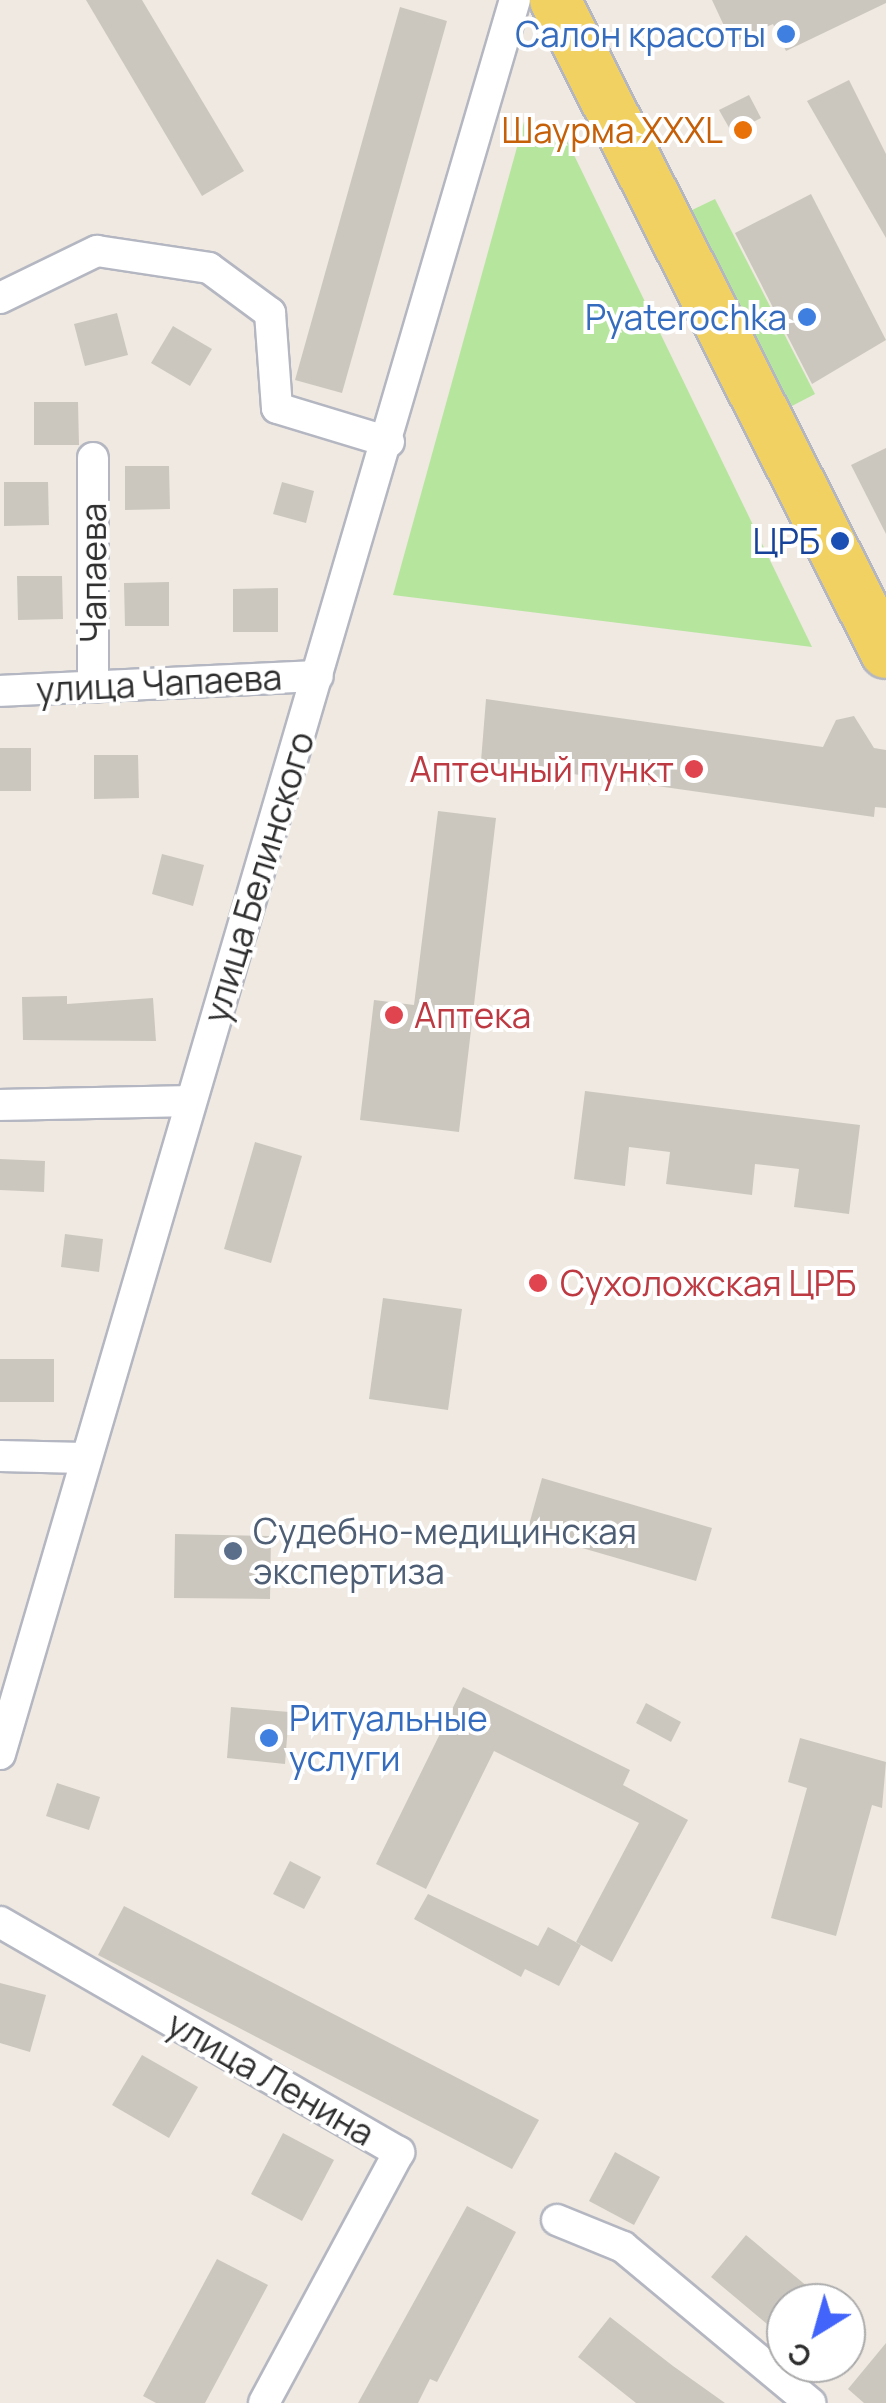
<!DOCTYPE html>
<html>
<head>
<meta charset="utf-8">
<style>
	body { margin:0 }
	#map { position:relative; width:886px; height:2403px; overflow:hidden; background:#efe9e1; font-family:Manrope,sans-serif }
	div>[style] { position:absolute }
	.green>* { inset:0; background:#b6e59e }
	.building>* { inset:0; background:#cbc7bf }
	.roads { filter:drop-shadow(2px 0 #b4b7c1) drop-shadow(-2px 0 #b4b7c1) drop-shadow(0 2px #b4b7c1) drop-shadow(0 -2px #b4b7c1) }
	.minor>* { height:30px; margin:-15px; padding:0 15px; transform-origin:15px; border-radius:15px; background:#fff }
	.primary>* { height:50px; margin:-25px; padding:0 25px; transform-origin:25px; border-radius:25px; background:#f2d163 }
	.dots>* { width:28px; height:28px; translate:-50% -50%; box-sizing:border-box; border:5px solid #fff; border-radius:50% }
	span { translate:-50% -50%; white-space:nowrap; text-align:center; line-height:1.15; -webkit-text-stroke:8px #fff; paint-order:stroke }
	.shop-label { font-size:35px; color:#366cbe }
	.right { translate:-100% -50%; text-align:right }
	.left { translate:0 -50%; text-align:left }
	.food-label { font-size:35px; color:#c56008 }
	.transit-label { font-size:35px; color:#164399 }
	.street-label { font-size:35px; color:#2e2e2e }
	.health-label { font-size:35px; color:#be3a42 }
	.service-label { font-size:35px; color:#4e5e75 }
	.north { position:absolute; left:766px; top:2283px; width:100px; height:100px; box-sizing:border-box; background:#fff; border:2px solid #ababab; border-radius:50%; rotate:217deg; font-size:28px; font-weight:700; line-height:40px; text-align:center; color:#2e2e2e }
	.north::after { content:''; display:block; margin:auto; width:35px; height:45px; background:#4264fb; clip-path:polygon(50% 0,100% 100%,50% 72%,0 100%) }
</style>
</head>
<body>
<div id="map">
	<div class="green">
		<div style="clip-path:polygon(524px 122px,558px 122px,812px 647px,393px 595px)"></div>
		<div style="clip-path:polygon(715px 199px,815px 394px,790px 407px,690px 211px)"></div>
	</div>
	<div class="building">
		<div style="clip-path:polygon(86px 0,142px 0,244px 171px,202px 196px)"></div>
		<div style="clip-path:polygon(712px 0,886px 0,886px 3px,786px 51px,773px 24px,732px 43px)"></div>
		<div style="clip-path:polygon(400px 7px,447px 21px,342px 393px,295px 380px)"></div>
		<div style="clip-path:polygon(849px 80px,886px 154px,886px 238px,807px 101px)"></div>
		<div style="clip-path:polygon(749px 95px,761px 118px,732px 133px,719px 110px)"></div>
		<div style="clip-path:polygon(811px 194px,886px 340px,812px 384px,735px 233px)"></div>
		<div style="clip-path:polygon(117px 313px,128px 355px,85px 366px,74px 324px)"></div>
		<div style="clip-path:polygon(173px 326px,212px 349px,190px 386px,151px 363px)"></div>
		<div style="clip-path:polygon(34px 402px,78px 402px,79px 445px,34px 445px)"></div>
		<div style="clip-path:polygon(886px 448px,886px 534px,851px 465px)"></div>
		<div style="clip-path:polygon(125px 466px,169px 466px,170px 509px,125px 510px)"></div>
		<div style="clip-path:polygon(4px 482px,48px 482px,49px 525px,4px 526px)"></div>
		<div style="clip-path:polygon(282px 482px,314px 491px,306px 523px,273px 514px)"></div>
		<div style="clip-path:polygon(17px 576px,62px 576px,63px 619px,18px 620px)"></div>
		<div style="clip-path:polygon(169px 582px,169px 626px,125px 626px,124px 583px)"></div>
		<div style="clip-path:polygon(278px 588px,278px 632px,233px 632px,233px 589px)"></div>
		<div style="clip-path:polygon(486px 699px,823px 747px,836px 720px,854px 716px,874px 748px,886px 750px,886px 808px,875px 807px,874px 817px,481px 761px)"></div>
		<div style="clip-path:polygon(0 748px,31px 748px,31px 791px,0 791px)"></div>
		<div style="clip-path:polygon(94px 755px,138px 755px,139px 798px,94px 799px)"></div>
		<div style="clip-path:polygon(438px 811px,496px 818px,459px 1132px,360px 1120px,374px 1000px,414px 1005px)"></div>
		<div style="clip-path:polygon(162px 854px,204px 865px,193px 906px,152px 894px)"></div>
		<div style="clip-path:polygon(67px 996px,67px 1004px,153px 998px,156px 1041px,23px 1040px,22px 997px)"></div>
		<div style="clip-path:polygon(585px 1091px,860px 1125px,849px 1214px,794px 1207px,799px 1169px,755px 1164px,752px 1195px,666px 1184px,670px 1152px,629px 1147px,625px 1186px,574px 1179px)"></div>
		<div style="clip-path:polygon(255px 1142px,302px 1156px,271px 1263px,224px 1249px)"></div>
		<div style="clip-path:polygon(0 1159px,45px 1161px,44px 1192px,0 1190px)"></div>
		<div style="clip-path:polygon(65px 1234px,103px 1239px,99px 1272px,61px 1267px)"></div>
		<div style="clip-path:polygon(383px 1298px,462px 1309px,448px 1410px,369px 1399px)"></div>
		<div style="clip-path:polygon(0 1359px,54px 1359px,54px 1402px,0 1402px)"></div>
		<div style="clip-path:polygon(542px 1478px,712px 1528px,696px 1581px,527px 1532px)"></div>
		<div style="clip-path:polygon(175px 1534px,271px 1536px,270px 1599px,174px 1598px)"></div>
		<div style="clip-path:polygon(463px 1687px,630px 1770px,623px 1785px,688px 1820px,612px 1962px,576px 1942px,639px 1823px,494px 1751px,426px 1889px,376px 1864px)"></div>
		<div style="clip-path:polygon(646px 1703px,681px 1722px,671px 1742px,636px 1723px)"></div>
		<div style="clip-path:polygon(231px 1707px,289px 1712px,285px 1764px,227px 1758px)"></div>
		<div style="clip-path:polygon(800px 1738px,886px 1762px,882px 1808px,872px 1805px,836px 1936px,771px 1918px,807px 1788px,788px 1782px)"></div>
		<div style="clip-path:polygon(57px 1783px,100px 1797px,89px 1830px,46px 1816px)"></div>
		<div style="clip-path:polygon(290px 1861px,321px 1877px,304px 1909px,273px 1894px)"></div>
		<div style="clip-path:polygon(428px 1894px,538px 1946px,548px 1927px,581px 1945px,559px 1986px,525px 1969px,521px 1977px,414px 1919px)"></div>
		<div style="clip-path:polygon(124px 1906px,539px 2120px,512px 2169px,98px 1955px)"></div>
		<div style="clip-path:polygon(0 1983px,46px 1995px,30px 2052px,0 2043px)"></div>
		<div style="clip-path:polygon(142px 2055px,198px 2087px,169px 2138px,112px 2105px)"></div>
		<div style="clip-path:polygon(283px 2133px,334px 2160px,302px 2221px,251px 2194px)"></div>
		<div style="clip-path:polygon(615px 2152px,660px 2177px,634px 2225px,589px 2201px)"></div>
		<div style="clip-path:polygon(467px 2206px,516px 2232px,437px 2382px,430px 2379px,418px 2403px,358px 2403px)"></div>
		<div style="clip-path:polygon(746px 2235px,827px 2303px,786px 2303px,786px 2340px,711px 2277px)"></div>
		<div style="clip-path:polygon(217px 2259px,268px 2285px,205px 2403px,156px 2403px,143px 2396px)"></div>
		<div style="clip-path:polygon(610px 2317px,673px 2366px,725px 2403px,636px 2403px,578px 2357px)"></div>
		<div style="clip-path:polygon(886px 2343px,886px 2403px,864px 2403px,848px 2389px)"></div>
	</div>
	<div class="roads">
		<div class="minor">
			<div style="left:0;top:298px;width:108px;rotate:-25.9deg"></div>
			<div style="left:97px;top:251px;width:113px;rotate:8.6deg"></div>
			<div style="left:209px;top:268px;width:76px;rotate:36.4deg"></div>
			<div style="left:270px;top:313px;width:95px;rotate:85.8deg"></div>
			<div style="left:277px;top:408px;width:117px;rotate:16.9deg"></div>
			<div style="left:93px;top:687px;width:229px;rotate:-90deg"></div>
			<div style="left:0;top:691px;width:318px;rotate:-2.7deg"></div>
			<div style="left:0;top:1105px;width:190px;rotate:-1.2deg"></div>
			<div style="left:0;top:1456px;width:84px;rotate:1.4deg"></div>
			<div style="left:0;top:1754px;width:1828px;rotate:-73.64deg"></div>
			<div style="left:0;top:1922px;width:461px;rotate:30deg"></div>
			<div style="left:399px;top:2152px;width:285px;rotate:118.3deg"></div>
			<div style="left:557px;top:2220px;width:71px;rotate:22.2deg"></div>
			<div style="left:623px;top:2247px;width:244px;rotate:39.8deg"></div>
		</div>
		<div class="primary">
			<div style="left:555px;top:0;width:732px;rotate:63.12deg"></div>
		</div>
	</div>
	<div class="dots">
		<div style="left:786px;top:34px;background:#3f7fe0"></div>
		<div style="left:743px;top:130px;background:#e8710a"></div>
		<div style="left:807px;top:317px;background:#3f7fe0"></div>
		<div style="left:840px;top:541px;background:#1a4fb4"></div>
		<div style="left:694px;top:769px;background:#e0444e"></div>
		<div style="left:394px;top:1015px;background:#e0444e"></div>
		<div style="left:538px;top:1283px;background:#e0444e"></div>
		<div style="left:233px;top:1551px;background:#5c6f8a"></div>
		<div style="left:269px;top:1738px;background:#3f7fe0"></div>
	</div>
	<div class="shop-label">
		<span class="right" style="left:766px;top:34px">Салон красоты</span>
		<span class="right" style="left:787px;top:317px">Pyaterochka</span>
		<span class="left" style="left:289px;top:1738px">Ритуальные<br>услуги</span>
	</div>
	<div class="food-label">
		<span class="right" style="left:723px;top:130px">Шаурма XXXL</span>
	</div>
	<div class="transit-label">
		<span class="right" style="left:820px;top:541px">ЦРБ</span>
	</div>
	<div class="street-label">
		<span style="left:93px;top:573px;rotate:-90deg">Чапаева</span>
		<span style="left:159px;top:683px;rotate:-3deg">улица Чапаева</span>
		<span style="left:258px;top:877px;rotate:-73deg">улица Белинского</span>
		<span style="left:271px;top:2078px;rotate:30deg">улица Ленина</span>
	</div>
	<div class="health-label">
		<span class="right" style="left:674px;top:769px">Аптечный пункт</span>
		<span class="left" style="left:414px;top:1015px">Аптека</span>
		<span class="left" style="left:560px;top:1283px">Сухоложская ЦРБ</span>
	</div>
	<div class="service-label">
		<span class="left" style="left:253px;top:1551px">Судебно-медицинская<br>экспертиза</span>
	</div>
	<div class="north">С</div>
</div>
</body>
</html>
